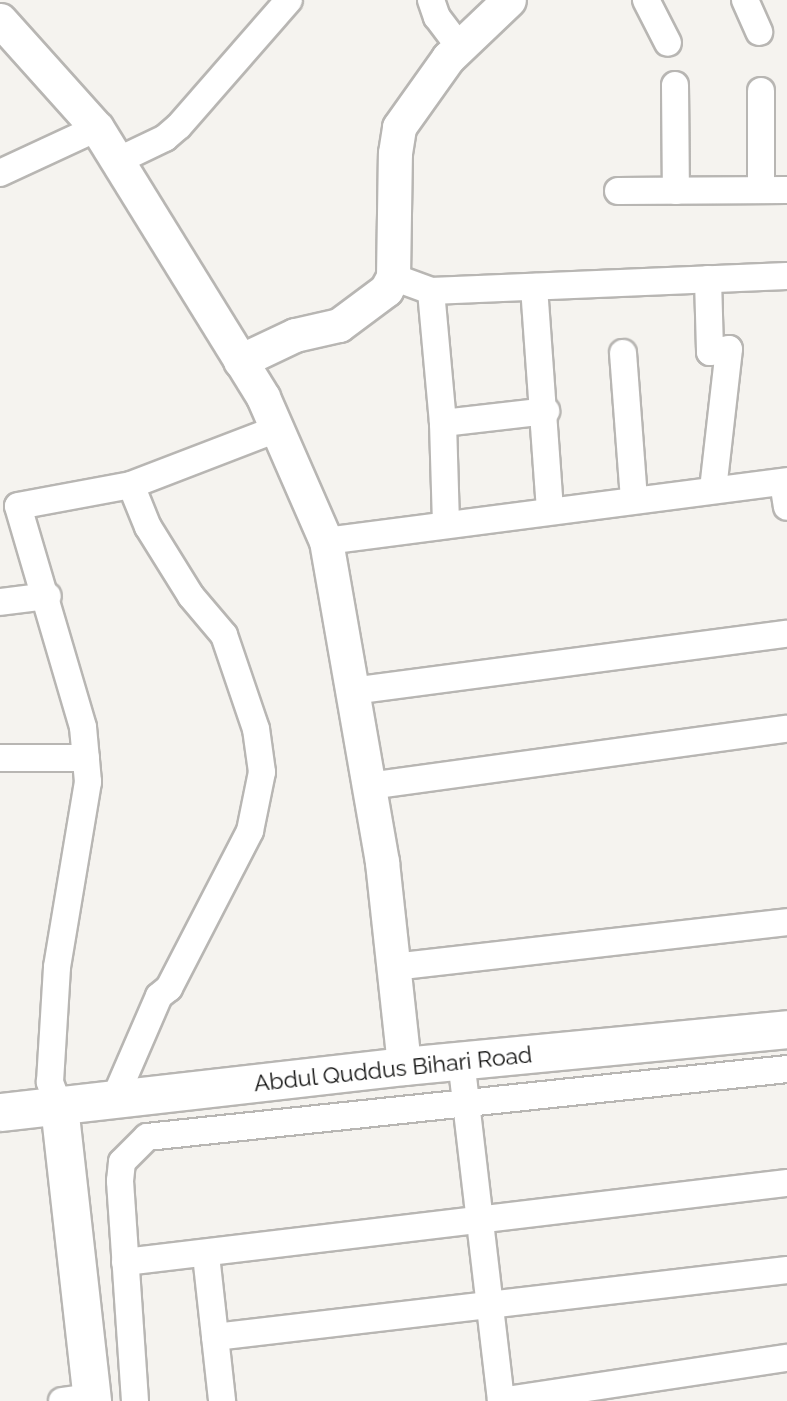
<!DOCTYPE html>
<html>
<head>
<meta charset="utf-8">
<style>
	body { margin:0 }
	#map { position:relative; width:787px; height:1401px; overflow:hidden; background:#f5f3ef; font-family:Raleway,sans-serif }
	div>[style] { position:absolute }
	.roads { filter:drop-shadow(2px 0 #b8b6b3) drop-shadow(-2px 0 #b8b6b3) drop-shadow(0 2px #b8b6b3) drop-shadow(0 -2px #b8b6b3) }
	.minor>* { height:26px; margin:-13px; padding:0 13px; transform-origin:13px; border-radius:13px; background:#fff }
	.tertiary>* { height:33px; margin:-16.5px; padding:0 16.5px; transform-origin:16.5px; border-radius:16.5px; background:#fff }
	.secondary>* { height:37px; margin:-18.5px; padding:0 18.5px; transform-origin:18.5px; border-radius:18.5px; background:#fff }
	span { translate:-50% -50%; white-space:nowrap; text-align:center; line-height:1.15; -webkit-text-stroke:5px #fff; paint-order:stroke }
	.street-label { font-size:23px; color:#131312 }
</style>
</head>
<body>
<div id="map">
	<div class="roads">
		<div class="minor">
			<div style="left:431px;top:0;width:18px;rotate:71deg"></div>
			<div style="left:437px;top:17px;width:39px;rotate:53deg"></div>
			<div style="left:646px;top:0;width:48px;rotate:62.9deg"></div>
			<div style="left:745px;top:0;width:35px;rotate:66deg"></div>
			<div style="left:675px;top:85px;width:106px;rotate:89.5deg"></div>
			<div style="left:117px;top:161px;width:53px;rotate:-25.6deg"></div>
			<div style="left:165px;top:138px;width:18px;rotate:-41deg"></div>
			<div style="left:179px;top:126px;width:167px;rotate:-48.9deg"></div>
			<div style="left:0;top:173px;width:107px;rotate:-24.9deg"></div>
			<div style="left:761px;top:190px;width:99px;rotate:-90deg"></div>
			<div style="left:618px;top:191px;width:169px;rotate:-0.3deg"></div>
			<div style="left:393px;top:277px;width:40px;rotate:20.2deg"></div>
			<div style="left:431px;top:291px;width:356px;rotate:-2.4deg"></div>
			<div style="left:708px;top:279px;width:73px;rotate:88.4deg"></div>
			<div style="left:710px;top:352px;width:19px;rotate:-9deg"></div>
			<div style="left:729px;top:349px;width:142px;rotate:96.5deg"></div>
			<div style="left:534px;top:287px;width:223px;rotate:85.9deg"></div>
			<div style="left:431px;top:291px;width:133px;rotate:84.8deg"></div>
			<div style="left:443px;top:423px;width:99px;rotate:88.3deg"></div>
			<div style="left:623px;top:353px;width:146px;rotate:85.7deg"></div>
			<div style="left:443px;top:423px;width:104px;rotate:-6.6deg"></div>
			<div style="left:783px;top:482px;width:25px;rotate:81deg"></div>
			<div style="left:326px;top:541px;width:465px;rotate:-7.4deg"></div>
			<div style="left:0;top:602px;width:48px;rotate:-7.1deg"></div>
			<div style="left:352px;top:691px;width:439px;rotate:-7.5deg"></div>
			<div style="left:0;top:758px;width:86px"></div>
			<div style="left:369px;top:786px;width:422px;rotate:-7.8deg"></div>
			<div style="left:393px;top:967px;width:397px;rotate:-6.5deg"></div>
			<div style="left:461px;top:1060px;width:343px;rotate:83.3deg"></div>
			<div style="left:114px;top:1100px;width:113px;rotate:-66.6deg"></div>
			<div style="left:159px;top:996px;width:13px;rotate:-39deg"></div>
			<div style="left:169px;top:988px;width:177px;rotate:-62.7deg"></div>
			<div style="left:250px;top:831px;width:60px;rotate:-78.5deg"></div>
			<div style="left:262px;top:772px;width:43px;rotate:-97.9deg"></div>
			<div style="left:256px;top:729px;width:99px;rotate:-108.8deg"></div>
			<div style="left:224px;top:635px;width:51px;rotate:-130.2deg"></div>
			<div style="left:191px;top:596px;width:81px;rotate:-121.9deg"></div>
			<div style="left:148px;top:527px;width:45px;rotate:-112deg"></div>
			<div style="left:59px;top:1106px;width:26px;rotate:-111deg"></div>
			<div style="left:50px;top:1082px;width:115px;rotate:-86.5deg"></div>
			<div style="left:57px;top:967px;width:188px;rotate:-80.5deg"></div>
			<div style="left:88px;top:782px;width:55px;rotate:-95.2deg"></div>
			<div style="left:83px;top:727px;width:230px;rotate:-106.4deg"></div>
			<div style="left:18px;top:506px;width:115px;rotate:-10.5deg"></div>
			<div style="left:131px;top:485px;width:153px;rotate:-21deg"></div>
			<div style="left:206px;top:1255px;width:147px;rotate:83.7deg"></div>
			<div style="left:125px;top:1262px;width:667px;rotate:-6.81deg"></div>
			<div style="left:215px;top:1337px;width:576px;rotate:-6.68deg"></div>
			<div style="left:62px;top:1401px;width:29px;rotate:-8deg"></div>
			<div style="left:135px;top:1401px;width:221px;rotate:-93.9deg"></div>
			<div style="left:120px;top:1181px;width:19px;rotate:-84deg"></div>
			<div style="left:122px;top:1162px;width:35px;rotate:-45deg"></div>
			<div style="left:147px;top:1137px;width:644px;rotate:-6.06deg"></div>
			<div style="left:501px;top:1401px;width:289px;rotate:-8.6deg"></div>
		</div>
		<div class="tertiary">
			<div style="left:0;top:20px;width:145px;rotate:48.1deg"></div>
			<div style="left:97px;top:128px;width:316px;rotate:58.3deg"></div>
			<div style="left:263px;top:397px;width:157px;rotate:66.4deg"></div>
			<div style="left:326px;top:541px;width:326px;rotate:80.1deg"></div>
			<div style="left:382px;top:862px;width:205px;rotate:83.8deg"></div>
			<div style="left:240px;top:361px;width:61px;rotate:-25.3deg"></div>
			<div style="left:295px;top:335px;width:45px;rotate:-12.8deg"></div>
			<div style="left:339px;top:325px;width:59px;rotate:-36.7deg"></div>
			<div style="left:386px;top:290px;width:15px;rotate:-62deg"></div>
			<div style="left:393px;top:277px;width:124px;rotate:-89.1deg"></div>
			<div style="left:395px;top:153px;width:26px;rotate:-81deg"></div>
			<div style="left:399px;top:127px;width:85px;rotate:-54.6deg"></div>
			<div style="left:448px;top:58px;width:84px;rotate:-43.6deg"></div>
		</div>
		<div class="secondary">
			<div style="left:59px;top:1106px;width:297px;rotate:83.6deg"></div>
			<div style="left:0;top:1112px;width:407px;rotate:-6.5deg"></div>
			<div style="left:404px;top:1066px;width:385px;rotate:-5.5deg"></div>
		</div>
	</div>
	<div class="street-label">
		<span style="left:393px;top:1069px;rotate:-6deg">Abdul Quddus Bihari Road</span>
	</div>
</div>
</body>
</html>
